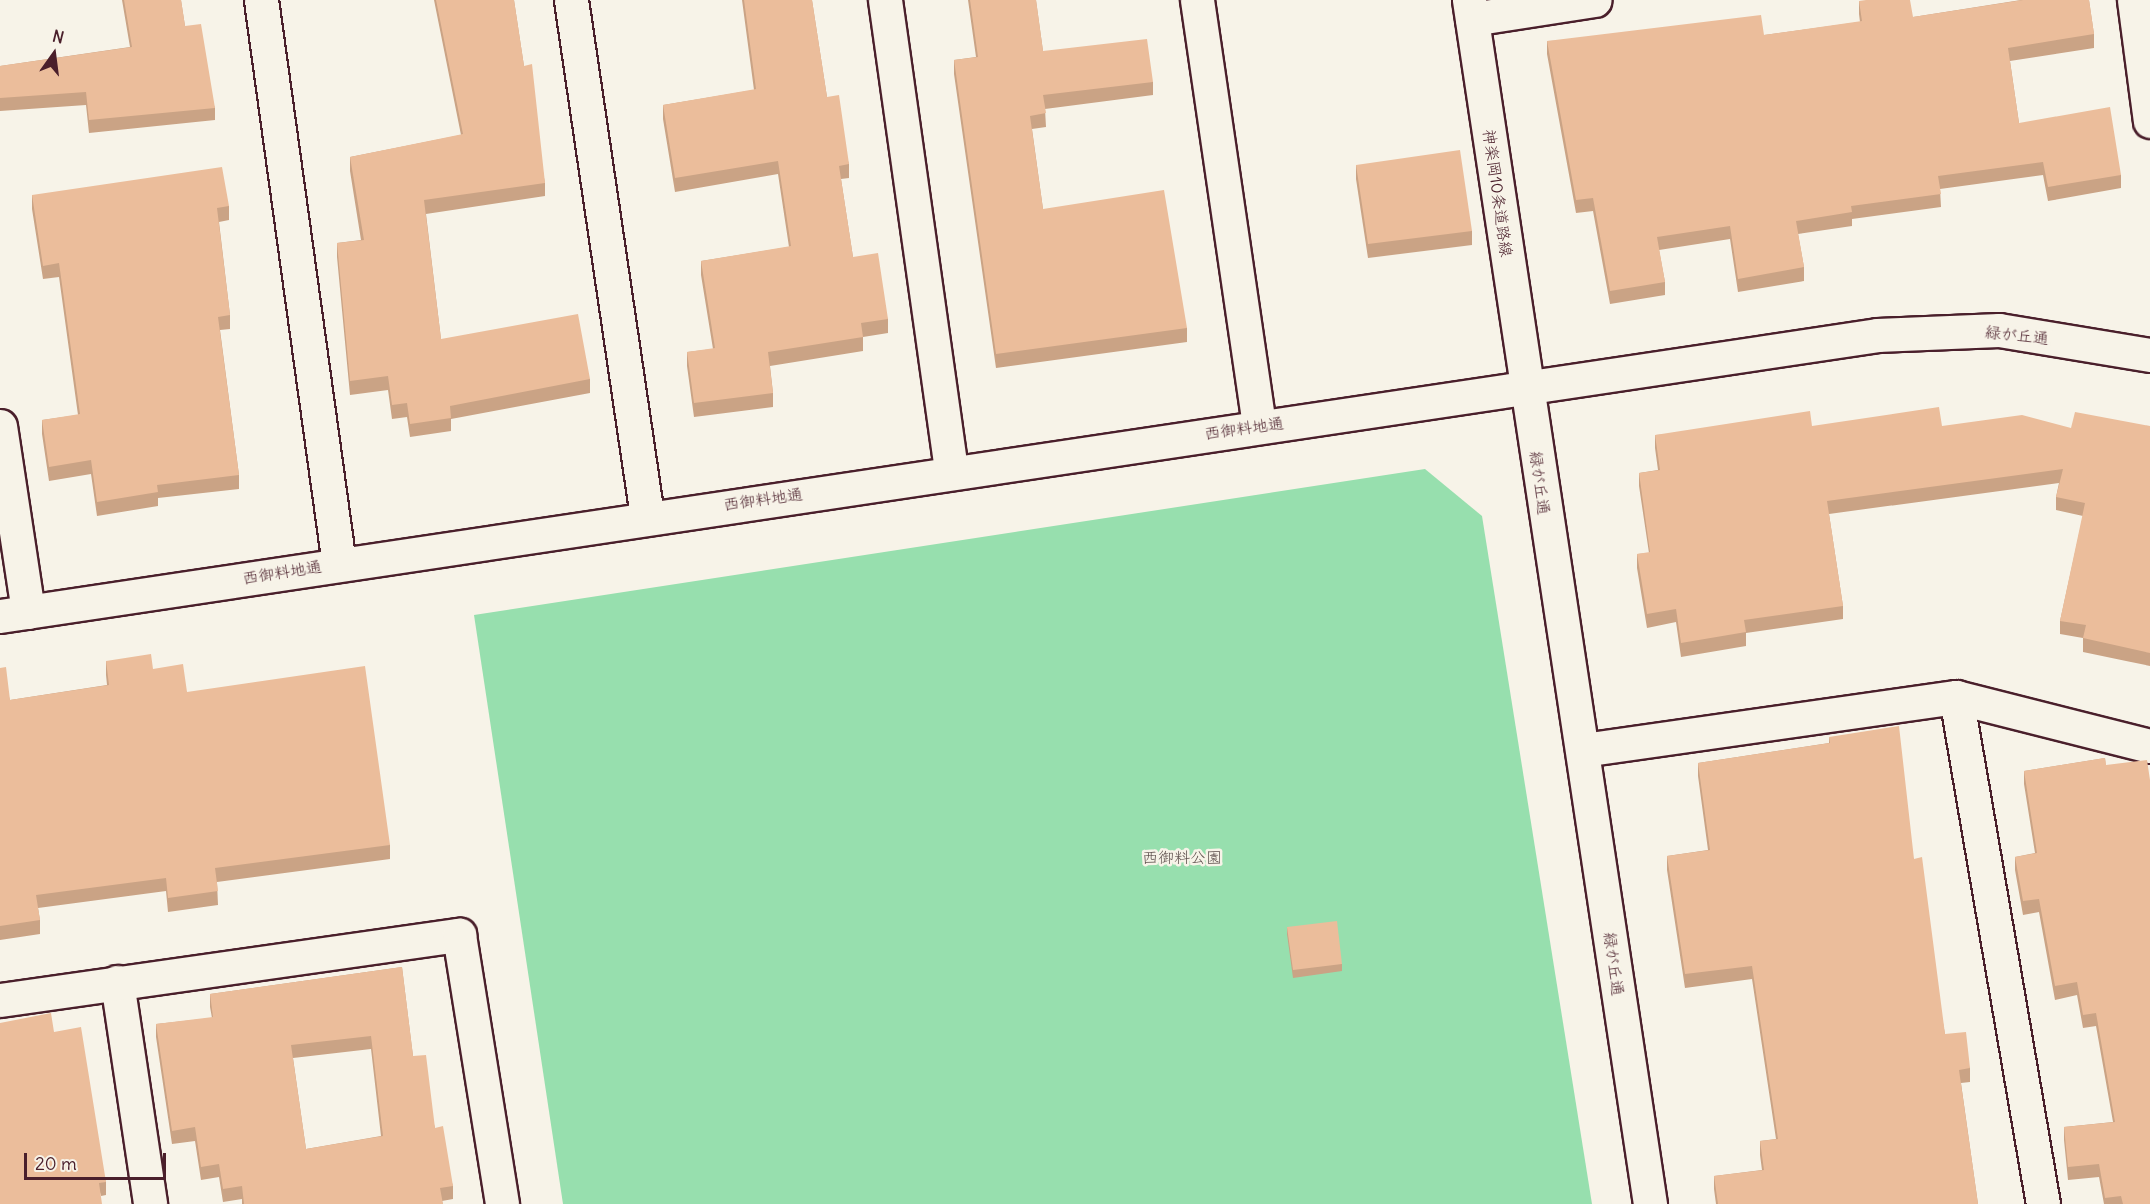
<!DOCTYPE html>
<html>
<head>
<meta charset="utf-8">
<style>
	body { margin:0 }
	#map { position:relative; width:2150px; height:1204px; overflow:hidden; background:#f7f3e8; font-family:Delius,"Klee One",sans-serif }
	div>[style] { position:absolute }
	.green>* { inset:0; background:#97dfae }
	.roads { filter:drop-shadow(2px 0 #4a1f2b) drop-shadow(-2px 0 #4a1f2b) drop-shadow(0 2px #4a1f2b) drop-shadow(0 -2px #4a1f2b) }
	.minor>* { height:33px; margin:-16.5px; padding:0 16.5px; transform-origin:16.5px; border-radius:16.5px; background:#f7f3e8 }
	.wall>* { inset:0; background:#caa385 }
	.building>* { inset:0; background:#ebbd9b }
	span { translate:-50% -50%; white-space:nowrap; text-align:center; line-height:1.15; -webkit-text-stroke:5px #f7f3e8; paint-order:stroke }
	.street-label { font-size:16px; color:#4a1f2b }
	.park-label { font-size:16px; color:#5d4f4c }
	.north { position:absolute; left:24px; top:24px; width:60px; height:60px; -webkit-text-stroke:4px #f7f3e8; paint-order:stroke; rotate:14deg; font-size:16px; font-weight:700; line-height:24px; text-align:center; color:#4a1f2b }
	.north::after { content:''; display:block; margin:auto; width:21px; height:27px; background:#4a1f2b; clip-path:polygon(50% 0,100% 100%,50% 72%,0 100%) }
	.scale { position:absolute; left:24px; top:1153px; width:142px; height:27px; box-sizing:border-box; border:3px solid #4a1f2b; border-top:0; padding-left:8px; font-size:18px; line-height:21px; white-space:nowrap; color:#4a1f2b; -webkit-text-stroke:4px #f7f3e8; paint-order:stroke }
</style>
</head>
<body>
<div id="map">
	<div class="green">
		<div style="clip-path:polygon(1425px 469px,1482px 516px,1592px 1204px,563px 1204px,474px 615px)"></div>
	</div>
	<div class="roads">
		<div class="minor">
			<div style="left:261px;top:0;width:569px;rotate:82.13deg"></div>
			<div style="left:571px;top:0;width:522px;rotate:81.62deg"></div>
			<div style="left:885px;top:0;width:476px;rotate:82deg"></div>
			<div style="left:1197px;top:0;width:430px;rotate:81.7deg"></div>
			<div style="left:1469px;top:0;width:1218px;rotate:81.45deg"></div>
			<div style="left:2134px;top:0;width:122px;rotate:82.5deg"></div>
			<div style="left:1472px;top:19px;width:124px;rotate:-8.8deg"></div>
			<div style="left:0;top:426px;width:188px;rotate:81.4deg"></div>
			<div style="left:0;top:616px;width:1898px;rotate:-8.51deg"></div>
			<div style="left:1877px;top:335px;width:122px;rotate:-2.3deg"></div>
			<div style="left:1999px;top:330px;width:153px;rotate:9.4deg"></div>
			<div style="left:1956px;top:697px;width:514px;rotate:80.26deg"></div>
			<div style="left:1583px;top:750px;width:377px;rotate:-8.1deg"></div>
			<div style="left:1956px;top:697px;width:200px;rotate:14.2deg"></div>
			<div style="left:117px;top:982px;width:224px;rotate:81.5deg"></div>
			<div style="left:0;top:1000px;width:464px;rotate:-8.1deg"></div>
			<div style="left:459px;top:935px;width:272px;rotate:80.9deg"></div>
		</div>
	</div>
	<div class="wall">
		<div style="clip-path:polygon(122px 0,181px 0,185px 26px,215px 108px,215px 120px,89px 133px,86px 105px,0 111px,0 66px,130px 47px)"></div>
		<div style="clip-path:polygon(434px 0,514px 0,524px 66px,545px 183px,545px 196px,426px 214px,441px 339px,590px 379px,590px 393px,451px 419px,451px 431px,410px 437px,407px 417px,392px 419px,388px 390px,350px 395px,337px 257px,337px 243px,361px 240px,350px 171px,350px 157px,461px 135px)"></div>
		<div style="clip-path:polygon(742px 0,812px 0,827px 97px,849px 164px,849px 178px,841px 179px,853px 257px,888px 319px,888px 333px,863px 337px,863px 351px,770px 366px,773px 393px,773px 407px,694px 417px,687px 366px,687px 352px,713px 349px,701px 275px,701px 261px,789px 247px,778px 174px,675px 192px,663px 119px,663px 105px,754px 90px)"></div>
		<div style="clip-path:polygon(968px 0,1036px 0,1043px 51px,1153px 82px,1153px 95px,1045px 109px,1046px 127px,1032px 129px,1043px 209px,1187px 328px,1187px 342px,996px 368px,954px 74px,954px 60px,976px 57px)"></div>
		<div style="clip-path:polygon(2021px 0,2089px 0,2094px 34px,2094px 48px,2010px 61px,2019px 123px,2121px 175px,2121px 188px,2048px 201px,2043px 175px,1940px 189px,1941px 207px,1852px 219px,1852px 226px,1798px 234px,1804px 267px,1804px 281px,1738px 292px,1730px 239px,1659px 250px,1665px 282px,1665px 295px,1610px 304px,1593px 211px,1576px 213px,1547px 54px,1547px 41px,1764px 35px,1860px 22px,1859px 14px,1859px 1px,1913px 17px)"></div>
		<div style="clip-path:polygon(1356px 165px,1472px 231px,1472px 245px,1368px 258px,1356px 179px)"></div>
		<div style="clip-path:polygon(32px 195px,229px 206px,229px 220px,219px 222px,230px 315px,230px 329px,220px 330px,239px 475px,239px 489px,158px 498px,158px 506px,97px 516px,91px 474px,49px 481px,42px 434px,42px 420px,78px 415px,59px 277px,43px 279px,32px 209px)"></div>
		<div style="clip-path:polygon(1812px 426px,2071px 428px,2150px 426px,2150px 666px,2083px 652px,2083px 638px,2060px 634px,2060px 621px,2083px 516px,2056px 510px,2056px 497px,2059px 483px,1829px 514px,1843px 606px,1843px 619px,1746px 633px,1746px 646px,1681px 657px,1676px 622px,1647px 628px,1637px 568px,1637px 554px,1649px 553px,1639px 486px,1639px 473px,1658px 470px,1655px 448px,1655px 435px)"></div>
		<div style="clip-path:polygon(106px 661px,153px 669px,187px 692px,390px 845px,390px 859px,217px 882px,218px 905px,168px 912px,166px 891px,38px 908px,40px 920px,40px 934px,0 940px,0 668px,10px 700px,107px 685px,106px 675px)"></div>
		<div style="clip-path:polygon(1829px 737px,1914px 859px,1945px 1034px,1970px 1068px,1970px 1082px,1961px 1083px,1978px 1204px,1716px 1204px,1714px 1189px,1714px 1176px,1762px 1170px,1760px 1155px,1760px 1141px,1776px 1139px,1752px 979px,1685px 988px,1667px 870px,1667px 856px,1708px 850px,1698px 776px,1698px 763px,1829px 743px)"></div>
		<div style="clip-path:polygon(2105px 758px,2150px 1204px,2104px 1204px,2099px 1177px,2068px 1180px,2064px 1140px,2064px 1127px,2113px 1122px,2096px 1026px,2083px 1028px,2077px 995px,2055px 1000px,2039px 912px,2023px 915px,2015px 870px,2015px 857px,2035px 853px,2024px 784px,2024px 771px)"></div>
		<div style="clip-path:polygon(1287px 927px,1342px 964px,1342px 971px,1293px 978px,1287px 934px)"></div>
		<div style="clip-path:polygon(evenodd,402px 967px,413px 1056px,453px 1186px,453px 1199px,442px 1201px,443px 1204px,242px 1204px,242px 1199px,223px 1202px,219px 1177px,201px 1180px,195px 1141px,172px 1144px,156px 1037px,156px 1024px,212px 1018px,210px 1007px,210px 994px,402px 967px,371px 1049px,381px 1136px,306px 1149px,293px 1058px,371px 1049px)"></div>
		<div style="clip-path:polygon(54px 1032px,106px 1182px,106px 1195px,101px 1196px)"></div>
	</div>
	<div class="building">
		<div style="clip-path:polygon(124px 0,181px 0,185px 26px,201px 24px,215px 108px,89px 120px,86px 92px,0 98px,0 66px,132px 47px)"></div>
		<div style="clip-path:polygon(436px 0,514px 0,524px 66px,532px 64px,545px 183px,424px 200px,441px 339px,578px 314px,590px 379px,450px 406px,451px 418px,410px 424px,407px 403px,392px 405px,388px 376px,350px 381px,337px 243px,364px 240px,350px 157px,463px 134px)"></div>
		<div style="clip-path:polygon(744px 0,812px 0,827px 97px,839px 95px,849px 164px,839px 166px,853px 257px,878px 253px,888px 319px,861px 323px,863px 337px,768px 352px,773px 393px,694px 403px,687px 352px,715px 348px,701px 261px,791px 246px,778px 161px,675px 178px,663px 105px,756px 89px)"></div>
		<div style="clip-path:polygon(970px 0,1036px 0,1043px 51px,1147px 39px,1153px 82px,1043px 95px,1046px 113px,1030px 116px,1043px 209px,1164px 190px,1187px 328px,996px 354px,954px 60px,978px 57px)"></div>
		<div style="clip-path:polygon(1866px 0,1910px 0,1913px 17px,2023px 0,2089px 0,2094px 34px,2008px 48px,2019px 123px,2110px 107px,2121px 175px,2048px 187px,2043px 162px,1938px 176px,1941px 194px,1851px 206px,1852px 212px,1796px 221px,1804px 267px,1738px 279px,1730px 226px,1657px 237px,1665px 282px,1610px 291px,1593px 198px,1576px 200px,1547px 41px,1761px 15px,1764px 35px,1862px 21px,1859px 1px)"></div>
		<div style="clip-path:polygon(1460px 150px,1472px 231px,1368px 244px,1356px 165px)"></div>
		<div style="clip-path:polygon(222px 167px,229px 206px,217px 208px,230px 315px,218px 317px,239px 475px,157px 485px,158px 492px,97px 502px,91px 460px,49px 467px,42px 420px,80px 414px,59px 263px,43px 266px,32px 195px)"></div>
		<div style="clip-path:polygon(1939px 407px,1942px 426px,2022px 415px,2071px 428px,2075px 412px,2150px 426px,2150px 653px,2083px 638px,2086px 625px,2060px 621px,2085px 503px,2056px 497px,2063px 469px,1827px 501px,1843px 606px,1744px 620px,1746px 632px,1681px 643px,1676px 609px,1647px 614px,1637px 554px,1650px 552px,1639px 473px,1660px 470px,1655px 435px,1810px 411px,1812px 426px)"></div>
		<div style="clip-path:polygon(151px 654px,153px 669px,183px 664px,187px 692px,365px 666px,390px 845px,215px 868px,218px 891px,168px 898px,166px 878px,36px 895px,40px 920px,0 926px,0 668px,6px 667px,10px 700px,109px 685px,106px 661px)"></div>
		<div style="clip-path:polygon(1899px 726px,1914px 859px,1922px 857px,1945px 1034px,1966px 1032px,1970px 1068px,1959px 1070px,1978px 1204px,1718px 1204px,1714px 1176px,1764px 1170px,1760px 1141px,1778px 1139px,1752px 966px,1685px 974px,1667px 856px,1710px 850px,1698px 763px,1830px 743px,1829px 737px)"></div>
		<div style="clip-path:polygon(2105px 758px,2106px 765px,2147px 760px,2150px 780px,2150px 1204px,2123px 1204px,2121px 1196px,2105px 1198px,2099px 1164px,2068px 1167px,2064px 1127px,2115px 1122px,2096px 1013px,2083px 1015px,2077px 982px,2055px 986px,2039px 899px,2023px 901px,2015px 857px,2037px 853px,2024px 771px)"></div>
		<div style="clip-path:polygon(1337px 921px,1342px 964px,1293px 970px,1287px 927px)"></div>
		<div style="clip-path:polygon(evenodd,402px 967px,413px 1056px,426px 1055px,435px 1128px,443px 1126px,453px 1186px,440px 1188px,443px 1204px,244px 1204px,242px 1186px,223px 1189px,219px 1164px,201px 1167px,195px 1127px,172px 1131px,156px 1024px,213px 1017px,210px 994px,402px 967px,371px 1036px,383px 1136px,306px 1149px,291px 1045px,371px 1036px)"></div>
		<div style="clip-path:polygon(51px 1013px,54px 1032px,81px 1027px,106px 1182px,99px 1183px,102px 1204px,0 1204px,0 1023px)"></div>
	</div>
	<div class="street-label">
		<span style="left:1498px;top:193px;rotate:82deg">神楽岡10条道路線</span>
		<span style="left:2017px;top:335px;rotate:6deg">緑が丘通</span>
		<span style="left:1244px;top:428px;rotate:-8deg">西御料地通</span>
		<span style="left:1540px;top:483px;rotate:82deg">緑が丘通</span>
		<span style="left:763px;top:499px;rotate:-8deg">西御料地通</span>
		<span style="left:282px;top:572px;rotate:-9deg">西御料地通</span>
		<span style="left:1614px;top:964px;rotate:82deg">緑が丘通</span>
	</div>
	<div class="park-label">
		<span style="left:1182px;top:857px">西御料公園</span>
	</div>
	<div class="north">N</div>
	<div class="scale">20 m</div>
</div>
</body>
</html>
